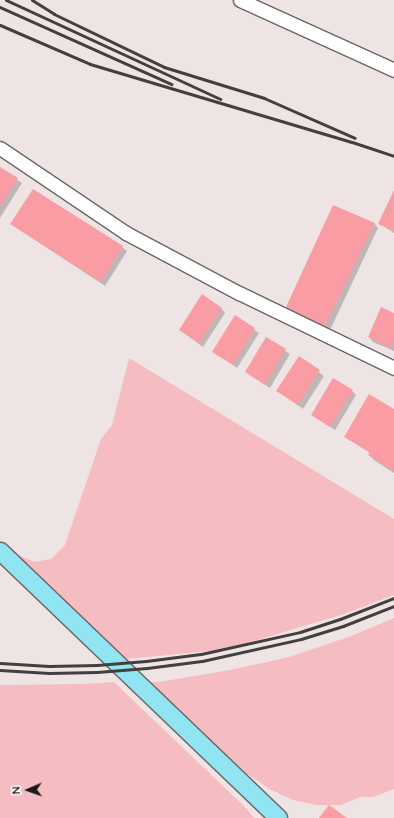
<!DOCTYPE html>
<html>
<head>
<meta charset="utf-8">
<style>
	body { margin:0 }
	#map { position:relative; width:394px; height:818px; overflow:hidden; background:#efe4e4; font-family:Quicksand,sans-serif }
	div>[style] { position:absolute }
	.green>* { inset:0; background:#f5bdc1 }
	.shadow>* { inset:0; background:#0003 }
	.building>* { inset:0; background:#fa9ca4 }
	.roads { filter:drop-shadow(1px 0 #6d6465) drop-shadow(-1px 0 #6d6465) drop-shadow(0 1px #6d6465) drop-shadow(0 -1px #6d6465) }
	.minor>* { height:13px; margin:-6.5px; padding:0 6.5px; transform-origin:6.5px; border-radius:6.5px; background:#fff }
	.major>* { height:17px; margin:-8.5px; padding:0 8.5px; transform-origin:8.5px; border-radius:8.5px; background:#91e5f2 }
	.rail>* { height:3px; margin:-1.5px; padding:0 1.5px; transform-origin:1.5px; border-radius:1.5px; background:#433f3f }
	span { translate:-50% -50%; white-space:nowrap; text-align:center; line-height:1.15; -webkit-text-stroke:3.5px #fff; paint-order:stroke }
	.north { position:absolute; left:8px; top:770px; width:40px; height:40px; -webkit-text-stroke:3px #fff; paint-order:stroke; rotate:268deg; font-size:11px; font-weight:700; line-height:16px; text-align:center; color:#1c1919 }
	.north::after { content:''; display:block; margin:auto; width:14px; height:18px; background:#1c1919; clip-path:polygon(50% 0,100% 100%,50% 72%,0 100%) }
</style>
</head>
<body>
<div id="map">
	<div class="green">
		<div style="clip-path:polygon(129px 358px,394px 519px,394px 595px,344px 614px,247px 643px,209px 651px,117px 660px,0 545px,0 540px,16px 554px,34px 562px,51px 559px,65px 545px,101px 439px,112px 425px)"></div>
		<div style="clip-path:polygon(394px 618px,394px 789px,373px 797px,360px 797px,341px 805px,316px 805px,293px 800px,271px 790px,252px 777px,230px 766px,139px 682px,159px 682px,230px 670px,289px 657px,351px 636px)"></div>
		<div style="clip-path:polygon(114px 682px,246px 808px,254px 818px,0 818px,0 685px,82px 684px)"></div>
	</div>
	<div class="shadow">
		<div style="clip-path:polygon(0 168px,22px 183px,0 218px)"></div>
		<div style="clip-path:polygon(394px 192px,394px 233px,379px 223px)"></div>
		<div style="clip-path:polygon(374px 223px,378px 228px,330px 330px,292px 311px,287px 307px)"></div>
		<div style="clip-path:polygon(11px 224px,122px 247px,127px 251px,105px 286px)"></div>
		<div style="clip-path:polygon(221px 308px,225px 313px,203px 347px,180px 330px)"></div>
		<div style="clip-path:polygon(394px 314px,394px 351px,373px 342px,369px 337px)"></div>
		<div style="clip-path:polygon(235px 317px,259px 333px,237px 368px,214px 352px)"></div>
		<div style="clip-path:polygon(266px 338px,290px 354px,270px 388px,246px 372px)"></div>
		<div style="clip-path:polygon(299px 358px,324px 376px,303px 409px,278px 391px)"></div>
		<div style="clip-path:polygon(352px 391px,356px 395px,335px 430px,312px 414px)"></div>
		<div style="clip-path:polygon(394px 411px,394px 473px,374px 460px,369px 455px,370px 453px,345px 437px)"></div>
	</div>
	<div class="building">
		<div style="clip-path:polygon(0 167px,18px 178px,0 207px)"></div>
		<div style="clip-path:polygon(33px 189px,123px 246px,101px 282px,10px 224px)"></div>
		<div style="clip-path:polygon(394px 190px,394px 231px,378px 224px)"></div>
		<div style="clip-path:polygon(333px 205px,375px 223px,325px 326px,286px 307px)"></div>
		<div style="clip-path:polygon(202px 294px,222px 308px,199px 343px,179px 330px)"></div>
		<div style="clip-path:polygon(381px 307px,394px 313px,394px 339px,390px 348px,368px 337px)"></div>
		<div style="clip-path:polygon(235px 315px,255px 328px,233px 365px,212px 352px)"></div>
		<div style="clip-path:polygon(266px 337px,286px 349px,265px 385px,245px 372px)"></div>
		<div style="clip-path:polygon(299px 356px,320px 370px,298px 405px,276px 391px)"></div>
		<div style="clip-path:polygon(333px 378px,353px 390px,330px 427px,311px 415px)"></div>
		<div style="clip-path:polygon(369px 394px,394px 409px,394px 471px,368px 455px,370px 452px,344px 437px)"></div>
		<div style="clip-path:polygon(329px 805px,347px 818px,319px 818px)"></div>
	</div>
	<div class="roads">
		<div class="minor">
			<div style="left:240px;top:0;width:169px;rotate:24.4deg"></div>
			<div style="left:0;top:148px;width:152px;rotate:34deg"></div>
			<div style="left:126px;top:233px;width:128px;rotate:28deg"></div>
			<div style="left:239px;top:293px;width:172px;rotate:25.8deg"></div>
		</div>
		<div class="major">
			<div style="left:0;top:551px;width:385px;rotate:43.8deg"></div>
		</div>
	</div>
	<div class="rail">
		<div style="left:6px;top:0;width:236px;rotate:24.8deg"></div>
		<div style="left:32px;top:0;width:26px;rotate:32deg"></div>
		<div style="left:54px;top:14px;width:122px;rotate:25.7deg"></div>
		<div style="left:164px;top:67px;width:105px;rotate:17.2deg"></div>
		<div style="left:264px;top:98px;width:99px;rotate:23.7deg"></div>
		<div style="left:0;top:7px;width:188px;rotate:24.2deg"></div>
		<div style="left:0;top:25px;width:98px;rotate:23.4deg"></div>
		<div style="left:90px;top:64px;width:273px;rotate:16.6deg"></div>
		<div style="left:352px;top:142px;width:44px;rotate:18.4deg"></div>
		<div style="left:0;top:663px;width:49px;rotate:3.5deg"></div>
		<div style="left:49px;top:666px;width:48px;rotate:-1.2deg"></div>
		<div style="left:97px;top:665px;width:49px;rotate:-4.7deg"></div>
		<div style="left:146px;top:661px;width:55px;rotate:-7.3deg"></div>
		<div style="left:201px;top:654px;width:101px;rotate:-12.5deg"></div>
		<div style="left:300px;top:632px;width:42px;rotate:-18deg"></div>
		<div style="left:340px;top:619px;width:58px;rotate:-21.3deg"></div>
		<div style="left:0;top:670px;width:49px;rotate:3.5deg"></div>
		<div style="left:49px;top:673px;width:48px;rotate:-1.2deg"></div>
		<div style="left:97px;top:672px;width:50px;rotate:-4.6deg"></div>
		<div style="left:147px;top:668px;width:55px;rotate:-7.3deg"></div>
		<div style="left:202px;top:661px;width:101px;rotate:-12.5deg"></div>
		<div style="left:301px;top:639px;width:44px;rotate:-17.2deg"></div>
		<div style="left:343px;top:626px;width:55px;rotate:-21.4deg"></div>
	</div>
	<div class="north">N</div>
</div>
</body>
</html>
